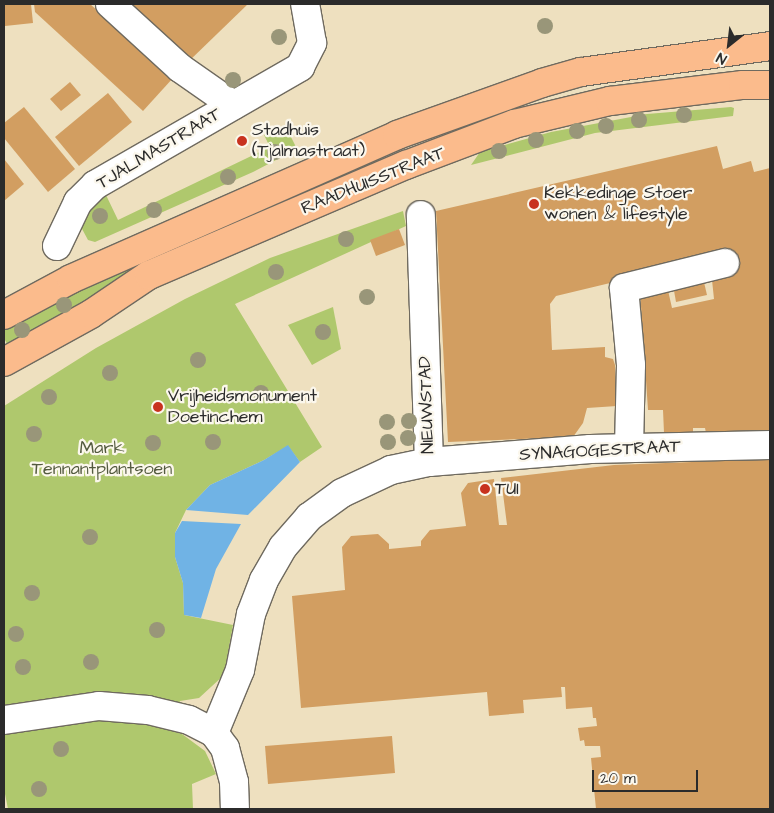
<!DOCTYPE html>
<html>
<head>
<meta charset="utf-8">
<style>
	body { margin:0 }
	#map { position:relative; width:774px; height:813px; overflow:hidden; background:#eee0bf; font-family:"Architects Daughter",sans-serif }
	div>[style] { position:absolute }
	.green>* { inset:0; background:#afc86d }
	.water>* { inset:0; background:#70b3e5 }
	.building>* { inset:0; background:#d29e61 }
	.roads { filter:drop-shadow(1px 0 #6f6a5f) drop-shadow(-1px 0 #6f6a5f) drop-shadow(0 1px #6f6a5f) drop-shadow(0 -1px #6f6a5f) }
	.minor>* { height:28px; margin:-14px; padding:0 14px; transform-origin:14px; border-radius:14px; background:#fff }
	.major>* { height:28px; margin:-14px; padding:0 14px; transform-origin:14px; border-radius:14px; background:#fbbb8c }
	.trees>* { width:16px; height:16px; margin:-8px; border-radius:50%; background:#999679 }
	.dots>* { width:14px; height:14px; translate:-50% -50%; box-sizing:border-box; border:2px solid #fbf7ec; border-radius:50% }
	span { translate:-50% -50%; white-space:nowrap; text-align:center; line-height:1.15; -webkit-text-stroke:4.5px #fbf7ec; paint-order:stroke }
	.poi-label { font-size:18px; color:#2b2b2b }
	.left { translate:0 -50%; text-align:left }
	.street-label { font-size:18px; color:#2b2b2b }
	.park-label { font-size:18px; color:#535a3f }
	.frame { position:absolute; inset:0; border:5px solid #2b2b2b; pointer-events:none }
	.north { position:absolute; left:704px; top:20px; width:50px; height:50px; -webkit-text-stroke:4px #fbf7ec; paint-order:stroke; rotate:209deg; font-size:14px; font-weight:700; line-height:20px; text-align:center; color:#2b2b2b }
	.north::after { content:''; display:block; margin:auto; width:18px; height:22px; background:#2b2b2b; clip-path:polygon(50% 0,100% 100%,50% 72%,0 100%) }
	.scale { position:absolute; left:592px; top:770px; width:106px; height:22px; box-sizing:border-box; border:2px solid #2b2b2b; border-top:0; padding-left:6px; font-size:15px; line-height:18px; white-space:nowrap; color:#2b2b2b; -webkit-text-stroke:4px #fbf7ec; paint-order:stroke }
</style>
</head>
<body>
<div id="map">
	<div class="green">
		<div style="clip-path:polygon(731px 107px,734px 108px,733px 116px,595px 133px,471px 165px,480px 152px,551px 132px,647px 114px)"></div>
		<div style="clip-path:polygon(285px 125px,297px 149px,253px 172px,95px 242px,88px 240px,81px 227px,90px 201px,106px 195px,118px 220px,270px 147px,264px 135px)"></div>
		<div style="clip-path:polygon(377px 154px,379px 162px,9px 348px,4px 338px,4px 323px)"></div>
		<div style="clip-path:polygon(403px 211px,406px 226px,235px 304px,322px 447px,300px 462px,288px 446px,264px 460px,210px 485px,186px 510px,175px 533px,175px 557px,183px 583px,184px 615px,233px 625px,224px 675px,199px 698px,180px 701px,172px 731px,182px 734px,205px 751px,216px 774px,192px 784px,193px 809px,8px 809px,4px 789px,4px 406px,96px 348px,185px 299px,270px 258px)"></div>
		<div style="clip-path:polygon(333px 307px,341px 349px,312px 365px,288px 325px)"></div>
	</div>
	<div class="water">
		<div style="clip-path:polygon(288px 445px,300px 462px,248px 515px,186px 510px,210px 485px,264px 460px)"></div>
		<div style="clip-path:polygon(182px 521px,241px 524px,216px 569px,201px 618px,184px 615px,183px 583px,175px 557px,175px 533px)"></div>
	</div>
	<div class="building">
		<div style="clip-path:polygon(4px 4px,31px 4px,33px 23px,5px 26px)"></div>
		<div style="clip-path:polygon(34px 4px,90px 4px,173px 78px,143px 111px,35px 12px)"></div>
		<div style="clip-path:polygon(128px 4px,248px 4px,187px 63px)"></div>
		<div style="clip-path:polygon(70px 82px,81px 95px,61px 111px,50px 99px)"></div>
		<div style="clip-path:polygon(108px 93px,132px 122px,79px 166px,55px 137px)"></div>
		<div style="clip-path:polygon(24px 107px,75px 169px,48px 192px,4px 138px,4px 123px)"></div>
		<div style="clip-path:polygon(717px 146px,723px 169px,751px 161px,754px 172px,770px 168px,770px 433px,706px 433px,705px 428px,693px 428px,693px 433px,664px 433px,663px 410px,648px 410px,640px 292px,667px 286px,672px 308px,714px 299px,712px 280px,631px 278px,556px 296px,550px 304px,552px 350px,605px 347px,605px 357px,613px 359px,615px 365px,617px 406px,587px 408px,583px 423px,573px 437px,448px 442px,436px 211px)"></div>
		<div style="clip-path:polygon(4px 159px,24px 184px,4px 201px)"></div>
		<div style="clip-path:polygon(399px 229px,405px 245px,376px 256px,370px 240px)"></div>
		<div style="clip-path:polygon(703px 278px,707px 295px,676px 302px,673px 285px)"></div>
		<div style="clip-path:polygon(770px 459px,770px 809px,596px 809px,591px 758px,601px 757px,600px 746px,585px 746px,584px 740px,580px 741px,578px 728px,597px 726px,596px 718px,593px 718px,592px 707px,566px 709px,565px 687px,561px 687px,562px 697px,523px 700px,524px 713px,489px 716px,487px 692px,301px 708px,292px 596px,345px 590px,342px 547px,351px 536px,378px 534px,389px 544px,389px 549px,421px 546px,421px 541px,430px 530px,466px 526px,461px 493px,468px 483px,494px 479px,499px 525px,507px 525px,501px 478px,614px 465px)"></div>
		<div style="clip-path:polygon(392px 736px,395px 773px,268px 784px,265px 746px)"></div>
	</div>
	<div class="roads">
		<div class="minor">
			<div style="left:110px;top:4px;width:95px;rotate:42.4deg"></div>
			<div style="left:180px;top:68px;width:65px;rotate:34.9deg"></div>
			<div style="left:57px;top:246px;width:49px;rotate:-64.5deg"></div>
			<div style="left:78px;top:202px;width:24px;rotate:-45deg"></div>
			<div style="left:95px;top:185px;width:237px;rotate:-29.9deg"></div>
			<div style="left:300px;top:67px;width:27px;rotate:-63deg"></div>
			<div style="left:312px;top:43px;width:40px;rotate:-100deg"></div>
			<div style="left:629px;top:447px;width:82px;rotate:-88.6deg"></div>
			<div style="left:631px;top:365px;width:77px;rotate:-95.2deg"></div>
			<div style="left:624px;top:288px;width:104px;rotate:-13.9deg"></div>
			<div style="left:429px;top:462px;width:162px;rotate:-4.6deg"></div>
			<div style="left:590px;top:449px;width:180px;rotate:-1.3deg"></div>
			<div style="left:4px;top:720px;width:96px;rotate:-8.4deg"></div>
			<div style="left:99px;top:706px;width:49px;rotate:4.7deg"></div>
			<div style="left:148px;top:710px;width:42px;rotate:13.7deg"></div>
			<div style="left:189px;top:720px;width:28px;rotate:27deg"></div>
			<div style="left:214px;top:733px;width:19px;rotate:54deg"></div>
			<div style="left:225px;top:748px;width:35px;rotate:75deg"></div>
			<div style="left:234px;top:782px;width:27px;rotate:88deg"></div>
			<div style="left:214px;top:733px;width:68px;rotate:-67.6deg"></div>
			<div style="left:240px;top:670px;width:57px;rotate:-78.9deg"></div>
			<div style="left:251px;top:614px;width:36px;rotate:-69deg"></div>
			<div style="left:264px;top:580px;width:38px;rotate:-60deg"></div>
			<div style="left:283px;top:547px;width:40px;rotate:-49deg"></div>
			<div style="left:309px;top:517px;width:41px;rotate:-36deg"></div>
			<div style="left:342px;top:493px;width:54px;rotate:-25.1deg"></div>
			<div style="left:391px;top:470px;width:39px;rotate:-12deg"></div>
			<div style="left:429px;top:462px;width:247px;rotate:-91.9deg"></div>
		</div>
		<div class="major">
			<div style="left:4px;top:315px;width:76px;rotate:-28.2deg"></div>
			<div style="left:71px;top:279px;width:356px;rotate:-23.8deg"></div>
			<div style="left:397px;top:135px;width:154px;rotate:-19.7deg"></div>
			<div style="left:542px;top:83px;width:41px;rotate:-15.8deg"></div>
			<div style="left:581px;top:72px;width:191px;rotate:-7.8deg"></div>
			<div style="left:4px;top:362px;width:99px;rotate:-28.9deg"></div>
			<div style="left:91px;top:314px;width:70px;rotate:-33.9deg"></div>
			<div style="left:149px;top:275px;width:280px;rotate:-23.2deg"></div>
			<div style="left:406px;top:165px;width:116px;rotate:-20.8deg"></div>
			<div style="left:514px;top:124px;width:99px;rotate:-13.5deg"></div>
			<div style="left:610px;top:101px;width:134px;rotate:-6.9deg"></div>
			<div style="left:743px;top:85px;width:27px"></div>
		</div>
	</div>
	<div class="trees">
		<div style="left:545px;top:26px"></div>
		<div style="left:279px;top:37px"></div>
		<div style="left:233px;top:80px"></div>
		<div style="left:684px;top:115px"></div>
		<div style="left:639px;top:120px"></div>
		<div style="left:606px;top:126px"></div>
		<div style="left:577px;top:131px"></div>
		<div style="left:536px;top:140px"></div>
		<div style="left:499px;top:151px"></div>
		<div style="left:275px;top:152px"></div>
		<div style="left:228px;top:177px"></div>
		<div style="left:154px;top:210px"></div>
		<div style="left:100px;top:216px"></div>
		<div style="left:346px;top:239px"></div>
		<div style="left:276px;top:272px"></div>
		<div style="left:367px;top:297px"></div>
		<div style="left:64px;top:305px"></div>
		<div style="left:22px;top:330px"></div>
		<div style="left:323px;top:332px"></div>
		<div style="left:198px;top:360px"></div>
		<div style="left:110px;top:373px"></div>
		<div style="left:261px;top:393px"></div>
		<div style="left:49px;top:397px"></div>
		<div style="left:409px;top:421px"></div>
		<div style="left:387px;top:422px"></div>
		<div style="left:34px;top:434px"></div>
		<div style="left:408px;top:438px"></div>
		<div style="left:213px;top:442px"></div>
		<div style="left:388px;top:442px"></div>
		<div style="left:153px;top:443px"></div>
		<div style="left:90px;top:537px"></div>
		<div style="left:32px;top:593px"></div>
		<div style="left:157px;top:630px"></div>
		<div style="left:16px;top:634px"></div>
		<div style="left:91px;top:662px"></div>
		<div style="left:23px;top:667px"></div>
		<div style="left:61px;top:749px"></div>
		<div style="left:39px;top:789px"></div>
	</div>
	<div class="dots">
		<div style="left:242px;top:141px;background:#c8321e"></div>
		<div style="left:534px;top:204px;background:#c8321e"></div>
		<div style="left:158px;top:407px;background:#c8321e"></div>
		<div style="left:485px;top:489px;background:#c8321e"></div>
	</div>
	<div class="poi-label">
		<span class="left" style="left:252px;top:141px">Stadhuis<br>(Tjalmastraat)</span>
		<span class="left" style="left:544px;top:204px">Kekkedinge Stoer<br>wonen &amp; lifestyle</span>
		<span class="left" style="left:168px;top:407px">Vrijheidsmonument<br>Doetinchem</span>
		<span class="left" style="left:495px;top:489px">TUI</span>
	</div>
	<div class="street-label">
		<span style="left:159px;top:149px;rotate:-31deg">TJALMASTRAAT</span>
		<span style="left:373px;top:181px;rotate:-22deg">RAADHUISSTRAAT</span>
		<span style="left:427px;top:405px;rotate:-92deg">NIEUWSTAD</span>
		<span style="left:600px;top:451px;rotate:-3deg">SYNAGOGESTRAAT</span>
	</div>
	<div class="park-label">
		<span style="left:102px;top:459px">Mark<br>Tennantplantsoen</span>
	</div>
	<div class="frame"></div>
	<div class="north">N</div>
	<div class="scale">20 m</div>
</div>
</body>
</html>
